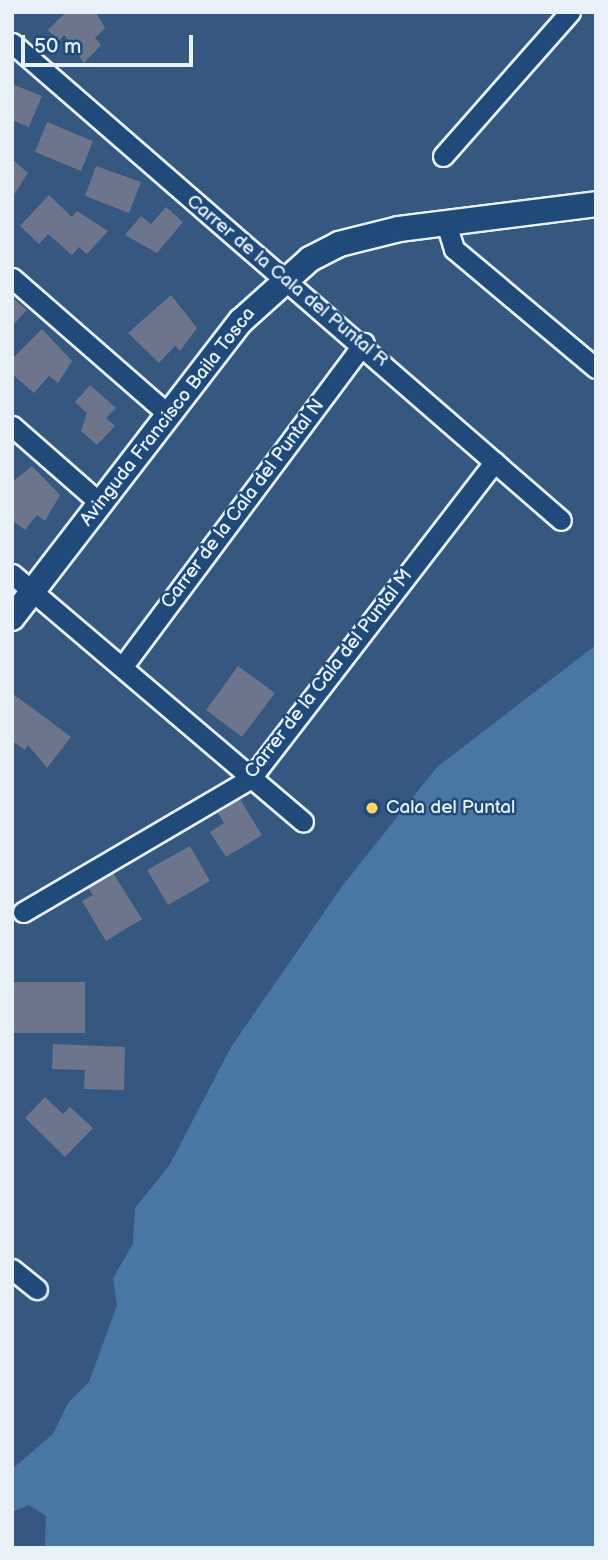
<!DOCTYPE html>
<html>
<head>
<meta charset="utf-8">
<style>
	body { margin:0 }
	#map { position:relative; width:608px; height:1560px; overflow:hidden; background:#36577f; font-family:"Balsamiq Sans",sans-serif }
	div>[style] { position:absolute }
	.water>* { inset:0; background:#4877a4 }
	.building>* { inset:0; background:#6c758b }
	.roads { filter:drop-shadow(2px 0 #e8f1f8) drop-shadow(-2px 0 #e8f1f8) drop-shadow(0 2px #e8f1f8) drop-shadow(0 -2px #e8f1f8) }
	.minor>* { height:19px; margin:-9.5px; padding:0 9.5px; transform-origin:9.5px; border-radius:9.5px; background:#1f4a7a }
	.tertiary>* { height:24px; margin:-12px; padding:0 12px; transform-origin:12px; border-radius:12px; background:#1f4a7a }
	.dots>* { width:19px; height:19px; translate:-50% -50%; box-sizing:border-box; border:4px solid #1f4a7a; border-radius:50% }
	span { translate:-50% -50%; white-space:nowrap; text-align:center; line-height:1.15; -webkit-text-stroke:5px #1f4a7a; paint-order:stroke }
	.street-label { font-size:19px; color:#e8f1f8 }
	.poi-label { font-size:19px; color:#e8f1f8 }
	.left { translate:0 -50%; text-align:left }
	.frame { position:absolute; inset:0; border:14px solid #e8f1f8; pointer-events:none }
	.scale { position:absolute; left:21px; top:35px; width:172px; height:32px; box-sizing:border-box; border:4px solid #e8f1f8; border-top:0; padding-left:9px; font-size:21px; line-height:24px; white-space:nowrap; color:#e8f1f8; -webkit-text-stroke:5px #1f4a7a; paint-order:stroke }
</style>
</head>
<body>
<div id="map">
	<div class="water">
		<div style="clip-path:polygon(596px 645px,596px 1548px,45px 1548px,46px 1516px,29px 1505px,12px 1512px,12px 1469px,53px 1434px,68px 1403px,89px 1382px,117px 1305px,113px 1278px,133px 1244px,135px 1208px,169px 1166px,231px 1047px,343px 885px,437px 767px)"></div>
	</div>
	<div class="building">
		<div style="clip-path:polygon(66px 12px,96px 12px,105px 28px,95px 38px,101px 45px,84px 63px,64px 35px,59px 41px,48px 30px)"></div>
		<div style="clip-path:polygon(12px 84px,42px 96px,29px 127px,12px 120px)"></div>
		<div style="clip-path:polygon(47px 122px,93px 141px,81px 171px,35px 152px)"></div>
		<div style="clip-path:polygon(12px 159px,28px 173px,12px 198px)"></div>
		<div style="clip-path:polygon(96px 166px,141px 182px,129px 213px,85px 196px)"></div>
		<div style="clip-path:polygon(49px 195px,72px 217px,77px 211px,108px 231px,87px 254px,79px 247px,72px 255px,48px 234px,39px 244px,20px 226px)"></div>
		<div style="clip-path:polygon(166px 207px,183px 222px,157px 253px,125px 235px,141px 216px,151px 224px)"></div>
		<div style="clip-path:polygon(171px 295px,197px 328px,180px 351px,175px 346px,159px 363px,128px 333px)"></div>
		<div style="clip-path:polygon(12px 297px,27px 310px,12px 326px)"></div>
		<div style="clip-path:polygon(42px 329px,72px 361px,58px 383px,49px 376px,34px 393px,12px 374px,12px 359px)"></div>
		<div style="clip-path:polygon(90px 385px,116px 408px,106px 418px,115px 426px,97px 445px,81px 431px,87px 413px,75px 402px)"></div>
		<div style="clip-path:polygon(32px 466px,60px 495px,45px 521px,37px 515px,25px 530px,12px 520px,12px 482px)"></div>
		<div style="clip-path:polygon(238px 666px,275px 693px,242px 737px,206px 710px)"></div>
		<div style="clip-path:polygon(12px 693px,71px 737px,47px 768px,28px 745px,25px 750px,12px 741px)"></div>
		<div style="clip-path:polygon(240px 799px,262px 835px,226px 857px,210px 832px,224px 823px,218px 813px)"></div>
		<div style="clip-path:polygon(190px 846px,210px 881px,168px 905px,147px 870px)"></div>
		<div style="clip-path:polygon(113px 873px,142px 919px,106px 941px,82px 901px,93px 895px,88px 888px)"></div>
		<div style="clip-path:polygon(12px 982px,85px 982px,85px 1033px,12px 1033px)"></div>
		<div style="clip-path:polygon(53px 1044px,125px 1047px,124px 1090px,84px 1089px,85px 1070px,52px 1069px)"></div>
		<div style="clip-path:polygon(45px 1097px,63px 1114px,70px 1107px,93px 1128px,65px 1157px,25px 1118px)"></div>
	</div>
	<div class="roads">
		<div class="minor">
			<div style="left:12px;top:43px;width:727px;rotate:40.99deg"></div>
			<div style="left:443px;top:156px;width:192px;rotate:-48.6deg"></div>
			<div style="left:446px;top:223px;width:27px;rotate:73deg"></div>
			<div style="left:454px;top:249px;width:185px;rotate:40deg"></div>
			<div style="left:12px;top:278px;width:207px;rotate:41.1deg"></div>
			<div style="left:12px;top:426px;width:117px;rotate:41.2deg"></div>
			<div style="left:12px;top:574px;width:382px;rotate:40.4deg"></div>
			<div style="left:123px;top:666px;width:403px;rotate:-53.3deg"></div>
			<div style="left:23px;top:912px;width:264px;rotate:-30.4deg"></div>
			<div style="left:251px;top:778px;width:399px;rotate:-52.4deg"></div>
			<div style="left:12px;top:1269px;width:32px;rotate:39deg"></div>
		</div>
		<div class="tertiary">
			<div style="left:12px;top:618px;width:375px;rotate:-52.4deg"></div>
			<div style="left:241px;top:321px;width:93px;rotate:-41.9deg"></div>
			<div style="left:310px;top:259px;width:33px;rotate:-27deg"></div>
			<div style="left:339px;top:244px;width:62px;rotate:-14deg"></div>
			<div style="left:399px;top:229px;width:199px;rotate:-7.2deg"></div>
		</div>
	</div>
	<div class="dots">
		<div style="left:372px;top:808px;background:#ffd166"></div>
	</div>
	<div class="street-label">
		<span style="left:287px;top:281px;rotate:40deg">Carrer de la Cala del Puntal R</span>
		<span style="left:168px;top:417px;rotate:-52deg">Avinguda Francisco Baila Tosca</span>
		<span style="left:243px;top:504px;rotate:-53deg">Carrer de la Cala del Puntal N</span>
		<span style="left:329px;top:674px;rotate:-52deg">Carrer de la Cala del Puntal M</span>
	</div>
	<div class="poi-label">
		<span class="left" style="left:386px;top:808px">Cala del Puntal</span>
	</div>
	<div class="frame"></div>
	<div class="scale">50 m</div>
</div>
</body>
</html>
